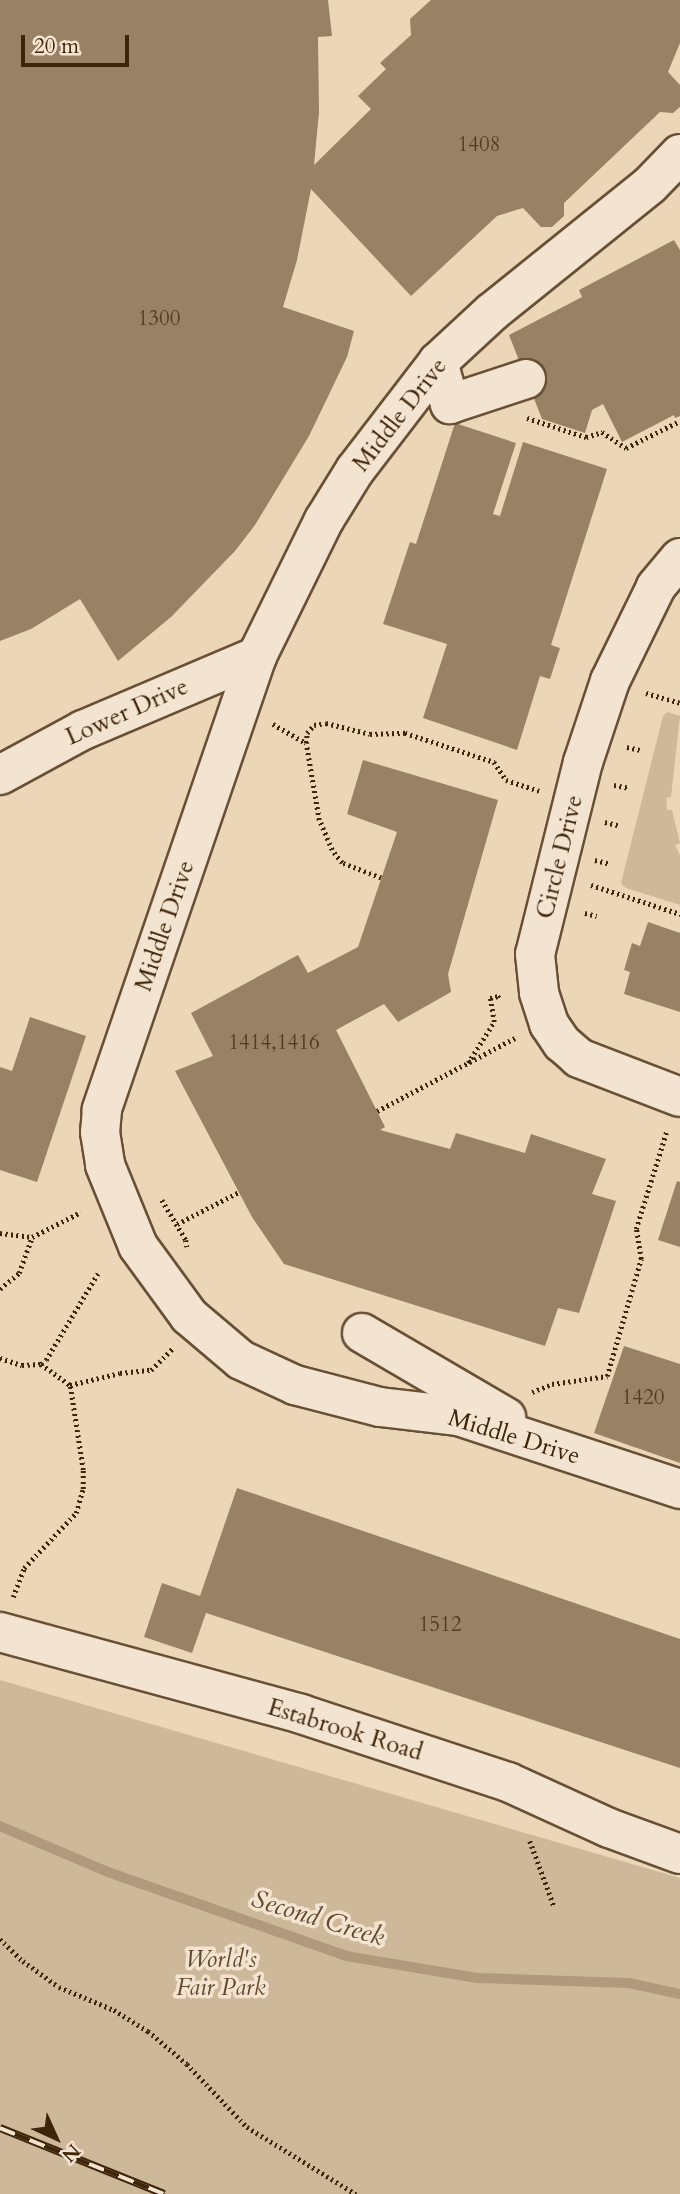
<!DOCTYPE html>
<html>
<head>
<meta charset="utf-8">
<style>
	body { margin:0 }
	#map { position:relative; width:680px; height:2194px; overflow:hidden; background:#ebd6b8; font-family:Cardo,serif }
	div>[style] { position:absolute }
	.green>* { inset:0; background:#ceb89a }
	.stream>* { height:10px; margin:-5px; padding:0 5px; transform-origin:5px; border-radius:5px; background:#b0997c }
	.building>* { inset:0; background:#988164 }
	.path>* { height:4.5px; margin-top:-2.25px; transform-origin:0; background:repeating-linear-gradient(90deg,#3e2408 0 2px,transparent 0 5.5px) }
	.roads { filter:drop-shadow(2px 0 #695034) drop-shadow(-2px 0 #695034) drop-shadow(0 2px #695034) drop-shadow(0 -2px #695034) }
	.minor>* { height:38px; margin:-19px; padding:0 19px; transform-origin:19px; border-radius:19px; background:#f2e4d1 }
	.rail>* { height:8px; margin-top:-4px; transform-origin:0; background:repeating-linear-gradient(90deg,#f2e4d1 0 16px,#3e2408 0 32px); box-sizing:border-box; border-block:2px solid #3e2408 }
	span { translate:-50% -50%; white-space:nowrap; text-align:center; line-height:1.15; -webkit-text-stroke:7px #f2e4d1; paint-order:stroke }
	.number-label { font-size:21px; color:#543b1f }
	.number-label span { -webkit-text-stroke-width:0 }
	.street-label { font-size:24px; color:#3e2408 }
	.park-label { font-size:24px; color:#62492c; font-style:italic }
	.water-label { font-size:26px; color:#60472b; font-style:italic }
	.north { position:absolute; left:21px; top:2103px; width:70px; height:70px; -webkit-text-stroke:5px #f2e4d1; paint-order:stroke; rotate:135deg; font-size:19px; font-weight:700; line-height:28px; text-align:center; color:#3e2408 }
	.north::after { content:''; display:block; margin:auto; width:24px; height:32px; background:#3e2408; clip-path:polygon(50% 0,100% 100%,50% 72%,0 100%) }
	.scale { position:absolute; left:21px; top:35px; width:108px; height:32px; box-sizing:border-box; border:4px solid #3e2408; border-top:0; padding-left:9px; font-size:21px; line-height:24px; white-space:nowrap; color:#3e2408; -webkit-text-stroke:5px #f2e4d1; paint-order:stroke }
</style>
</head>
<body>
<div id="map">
	<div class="green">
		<div style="clip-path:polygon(667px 712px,680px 716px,671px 797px,666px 798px,667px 810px,672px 810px,680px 843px,675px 845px,680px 855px,680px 905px,626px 888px,621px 883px,663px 716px)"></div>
		<div style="clip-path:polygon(0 1680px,680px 1878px,680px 2194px,0 2194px)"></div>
	</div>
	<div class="stream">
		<div style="left:0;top:1826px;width:117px;rotate:23.1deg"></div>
		<div style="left:108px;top:1872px;width:252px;rotate:19.4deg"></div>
		<div style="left:346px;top:1956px;width:133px;rotate:9.5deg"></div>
		<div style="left:477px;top:1978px;width:152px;rotate:1.9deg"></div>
		<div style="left:629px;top:1983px;width:52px;rotate:12.2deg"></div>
	</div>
	<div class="building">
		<div style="clip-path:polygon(0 0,328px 0,332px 36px,318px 37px,319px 112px,314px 165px,371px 109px,358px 96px,386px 69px,380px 63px,411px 35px,410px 19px,431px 0,680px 0,680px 43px,668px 72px,680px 85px,680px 107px,673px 113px,660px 112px,564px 203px,564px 216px,552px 227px,541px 227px,523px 208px,497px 216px,411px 296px,311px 189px,297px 260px,283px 307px,354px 331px,347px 357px,309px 436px,255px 525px,235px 551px,171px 617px,118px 661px,80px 599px,31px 629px,0 641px)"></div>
		<div style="clip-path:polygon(674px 240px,680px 250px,680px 416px,675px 418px,674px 415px,622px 442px,603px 404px,592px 410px,585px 433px,542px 419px,509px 335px,582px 297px,579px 290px)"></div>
		<div style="clip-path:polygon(455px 423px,516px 443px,493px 514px,500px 516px,523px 442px,607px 469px,551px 645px,560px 648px,550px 679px,540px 676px,517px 750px,423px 718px,447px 644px,383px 624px,410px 542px,416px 544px)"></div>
		<div style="clip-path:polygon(363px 760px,498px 800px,448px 974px,451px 992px,398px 1022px,384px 1004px,336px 1030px,385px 1127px,380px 1130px,450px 1149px,456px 1133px,525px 1153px,531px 1134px,606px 1159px,592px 1194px,616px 1201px,579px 1313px,558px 1308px,545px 1346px,284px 1264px,252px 1217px,175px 1071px,213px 1056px,191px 1013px,298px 955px,308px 973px,358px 947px,397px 832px,347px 814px)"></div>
		<div style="clip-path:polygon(648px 922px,680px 933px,680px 1012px,624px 994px,630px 972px,624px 970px,632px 943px,640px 946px)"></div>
		<div style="clip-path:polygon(30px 1017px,86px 1036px,37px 1182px,0 1170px,0 1067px,12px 1071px)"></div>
		<div style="clip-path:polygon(677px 1181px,680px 1182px,680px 1247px,658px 1240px)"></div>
		<div style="clip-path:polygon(624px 1346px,680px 1364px,680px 1463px,594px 1433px)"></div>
		<div style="clip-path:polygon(237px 1488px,680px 1639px,680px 1768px,206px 1613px,192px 1653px,144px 1637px,162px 1583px,200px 1596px)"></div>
	</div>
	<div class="path">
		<div style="left:527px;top:418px;width:62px;rotate:17.9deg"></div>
		<div style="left:586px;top:437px;width:17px;rotate:-17deg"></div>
		<div style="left:602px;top:432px;width:29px;rotate:34deg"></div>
		<div style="left:626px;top:448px;width:60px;rotate:-26.6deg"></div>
		<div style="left:646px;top:693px;width:35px;rotate:16deg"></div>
		<div style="left:273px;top:724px;width:38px;rotate:30deg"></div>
		<div style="left:627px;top:747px;width:13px;rotate:13deg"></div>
		<div style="left:614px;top:785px;width:16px;rotate:11deg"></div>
		<div style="left:605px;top:822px;width:16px;rotate:14deg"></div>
		<div style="left:595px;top:860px;width:16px;rotate:14deg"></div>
		<div style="left:381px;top:878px;width:42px;rotate:-159deg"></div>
		<div style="left:342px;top:863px;width:16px;rotate:-128deg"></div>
		<div style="left:332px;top:850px;width:33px;rotate:-113deg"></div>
		<div style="left:319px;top:820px;width:78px;rotate:-99.6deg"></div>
		<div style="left:306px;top:743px;width:10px;rotate:-84deg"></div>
		<div style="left:307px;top:733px;width:11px;rotate:-49deg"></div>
		<div style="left:314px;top:725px;width:12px;rotate:-9deg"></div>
		<div style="left:326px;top:723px;width:45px;rotate:14deg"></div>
		<div style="left:370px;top:734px;width:35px;rotate:-2deg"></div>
		<div style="left:405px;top:733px;width:94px;rotate:18deg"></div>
		<div style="left:494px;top:762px;width:22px;rotate:56deg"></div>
		<div style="left:506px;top:780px;width:35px;rotate:18deg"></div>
		<div style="left:591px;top:885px;width:94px;rotate:18deg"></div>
		<div style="left:585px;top:913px;width:12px;rotate:14deg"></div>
		<div style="left:468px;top:1063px;width:49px;rotate:-57.6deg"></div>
		<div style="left:494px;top:1022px;width:24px;rotate:-99deg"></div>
		<div style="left:490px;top:998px;width:8px;rotate:-14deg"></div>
		<div style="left:498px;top:996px;width:4px;rotate:56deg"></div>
		<div style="left:377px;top:1111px;width:156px;rotate:-27.9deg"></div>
		<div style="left:162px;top:1200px;width:47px;rotate:59deg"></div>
		<div style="left:186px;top:1240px;width:7px;rotate:82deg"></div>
		<div style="left:177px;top:1224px;width:70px;rotate:-27.3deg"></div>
		<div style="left:0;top:1233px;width:32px;rotate:7deg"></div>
		<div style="left:32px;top:1237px;width:55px;rotate:-27deg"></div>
		<div style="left:0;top:1289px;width:25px;rotate:-40deg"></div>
		<div style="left:19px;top:1273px;width:38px;rotate:-70deg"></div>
		<div style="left:0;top:1358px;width:23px;rotate:18deg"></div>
		<div style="left:22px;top:1365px;width:19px;rotate:-3deg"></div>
		<div style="left:41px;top:1364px;width:6px;rotate:-39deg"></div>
		<div style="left:46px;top:1360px;width:101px;rotate:-59.1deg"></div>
		<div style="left:41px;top:1364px;width:36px;rotate:36deg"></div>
		<div style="left:532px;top:1392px;width:22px;rotate:-22deg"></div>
		<div style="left:552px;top:1384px;width:56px;rotate:-8.3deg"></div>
		<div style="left:607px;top:1376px;width:122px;rotate:-73.8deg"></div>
		<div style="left:641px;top:1259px;width:30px;rotate:-99deg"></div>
		<div style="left:636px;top:1229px;width:104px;rotate:-72.6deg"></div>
		<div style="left:13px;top:1597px;width:31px;rotate:-69deg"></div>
		<div style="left:24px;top:1568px;width:76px;rotate:-46.6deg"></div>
		<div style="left:76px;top:1513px;width:25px;rotate:-74deg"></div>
		<div style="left:83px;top:1489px;width:19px;rotate:-90deg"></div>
		<div style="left:83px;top:1470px;width:86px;rotate:-98.7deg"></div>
		<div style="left:70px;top:1385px;width:51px;rotate:-13.5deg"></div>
		<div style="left:120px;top:1373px;width:31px;rotate:-6deg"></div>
		<div style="left:151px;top:1370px;width:30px;rotate:-45deg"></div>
		<div style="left:530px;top:1841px;width:69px;rotate:69.7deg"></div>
		<div style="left:0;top:1939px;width:32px;rotate:44deg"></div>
		<div style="left:23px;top:1961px;width:44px;rotate:35.8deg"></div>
		<div style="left:59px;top:1987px;width:60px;rotate:22.7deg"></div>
		<div style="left:114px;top:2010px;width:40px;rotate:32deg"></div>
		<div style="left:148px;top:2031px;width:51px;rotate:40.2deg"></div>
		<div style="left:187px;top:2064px;width:87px;rotate:46.4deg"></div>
		<div style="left:247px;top:2127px;width:128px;rotate:31.6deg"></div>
	</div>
	<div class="roads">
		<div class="minor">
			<div style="left:680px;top:154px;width:43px;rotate:134.1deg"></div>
			<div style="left:650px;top:185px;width:203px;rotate:141.2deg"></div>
			<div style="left:492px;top:312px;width:74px;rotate:137.2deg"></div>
			<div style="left:438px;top:362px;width:136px;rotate:127.5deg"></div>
			<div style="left:355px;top:470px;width:59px;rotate:121.8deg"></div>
			<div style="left:324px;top:520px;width:152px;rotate:116.2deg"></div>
			<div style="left:257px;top:656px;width:480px;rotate:108.9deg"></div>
			<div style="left:102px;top:1110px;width:22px;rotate:95deg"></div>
			<div style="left:100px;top:1132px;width:33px;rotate:81deg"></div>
			<div style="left:105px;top:1165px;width:87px;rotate:67.8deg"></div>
			<div style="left:138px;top:1246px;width:87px;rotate:53.9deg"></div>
			<div style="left:189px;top:1316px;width:68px;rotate:40.2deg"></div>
			<div style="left:241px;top:1360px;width:60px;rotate:24.8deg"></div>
			<div style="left:295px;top:1385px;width:88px;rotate:14.5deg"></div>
			<div style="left:380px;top:1407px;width:79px;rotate:6.6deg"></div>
			<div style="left:458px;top:1416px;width:234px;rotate:18.2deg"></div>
			<div style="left:438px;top:362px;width:44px;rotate:74.1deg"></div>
			<div style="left:450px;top:404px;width:80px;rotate:-18.2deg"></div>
			<div style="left:680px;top:558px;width:38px;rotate:130deg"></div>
			<div style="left:656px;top:587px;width:105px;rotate:116.1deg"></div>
			<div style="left:610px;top:681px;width:85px;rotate:108.4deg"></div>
			<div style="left:583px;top:762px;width:198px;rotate:104deg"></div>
			<div style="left:535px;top:954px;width:39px;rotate:84deg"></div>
			<div style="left:539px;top:993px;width:33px;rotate:72deg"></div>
			<div style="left:549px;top:1024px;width:23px;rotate:56deg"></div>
			<div style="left:562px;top:1043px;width:23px;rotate:41deg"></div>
			<div style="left:579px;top:1058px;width:108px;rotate:21.1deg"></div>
			<div style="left:0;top:775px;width:94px;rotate:-28.5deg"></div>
			<div style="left:83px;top:730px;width:189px;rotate:-23deg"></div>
			<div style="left:362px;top:1333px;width:167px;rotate:30.3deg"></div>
			<div style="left:0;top:1632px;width:312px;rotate:15.2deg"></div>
			<div style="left:301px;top:1714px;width:218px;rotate:18.2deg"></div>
			<div style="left:508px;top:1782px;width:111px;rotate:24.5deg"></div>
			<div style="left:609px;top:1828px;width:76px;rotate:20.1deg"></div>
		</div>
	</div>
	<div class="rail">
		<div style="left:0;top:2128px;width:177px;rotate:21.9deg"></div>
	</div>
	<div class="number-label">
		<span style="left:479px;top:145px">1408</span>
		<span style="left:159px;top:319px">1300</span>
		<span style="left:274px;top:1043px">1414,1416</span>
		<span style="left:643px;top:1398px">1420</span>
		<span style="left:440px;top:1625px">1512</span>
	</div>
	<div class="street-label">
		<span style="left:400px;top:415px;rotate:-52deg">Middle Drive</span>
		<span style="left:127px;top:712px;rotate:-24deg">Lower Drive</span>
		<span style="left:560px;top:857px;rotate:-76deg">Circle Drive</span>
		<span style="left:165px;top:926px;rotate:-71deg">Middle Drive</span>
		<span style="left:514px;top:1437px;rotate:17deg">Middle Drive</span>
		<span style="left:345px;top:1730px;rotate:17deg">Estabrook Road</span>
	</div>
	<div class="park-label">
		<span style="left:221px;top:1974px">World's<br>Fair Park</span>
	</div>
	<div class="water-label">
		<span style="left:318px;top:1918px;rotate:17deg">Second Creek</span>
	</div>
	<div class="north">N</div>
	<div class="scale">20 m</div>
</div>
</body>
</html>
